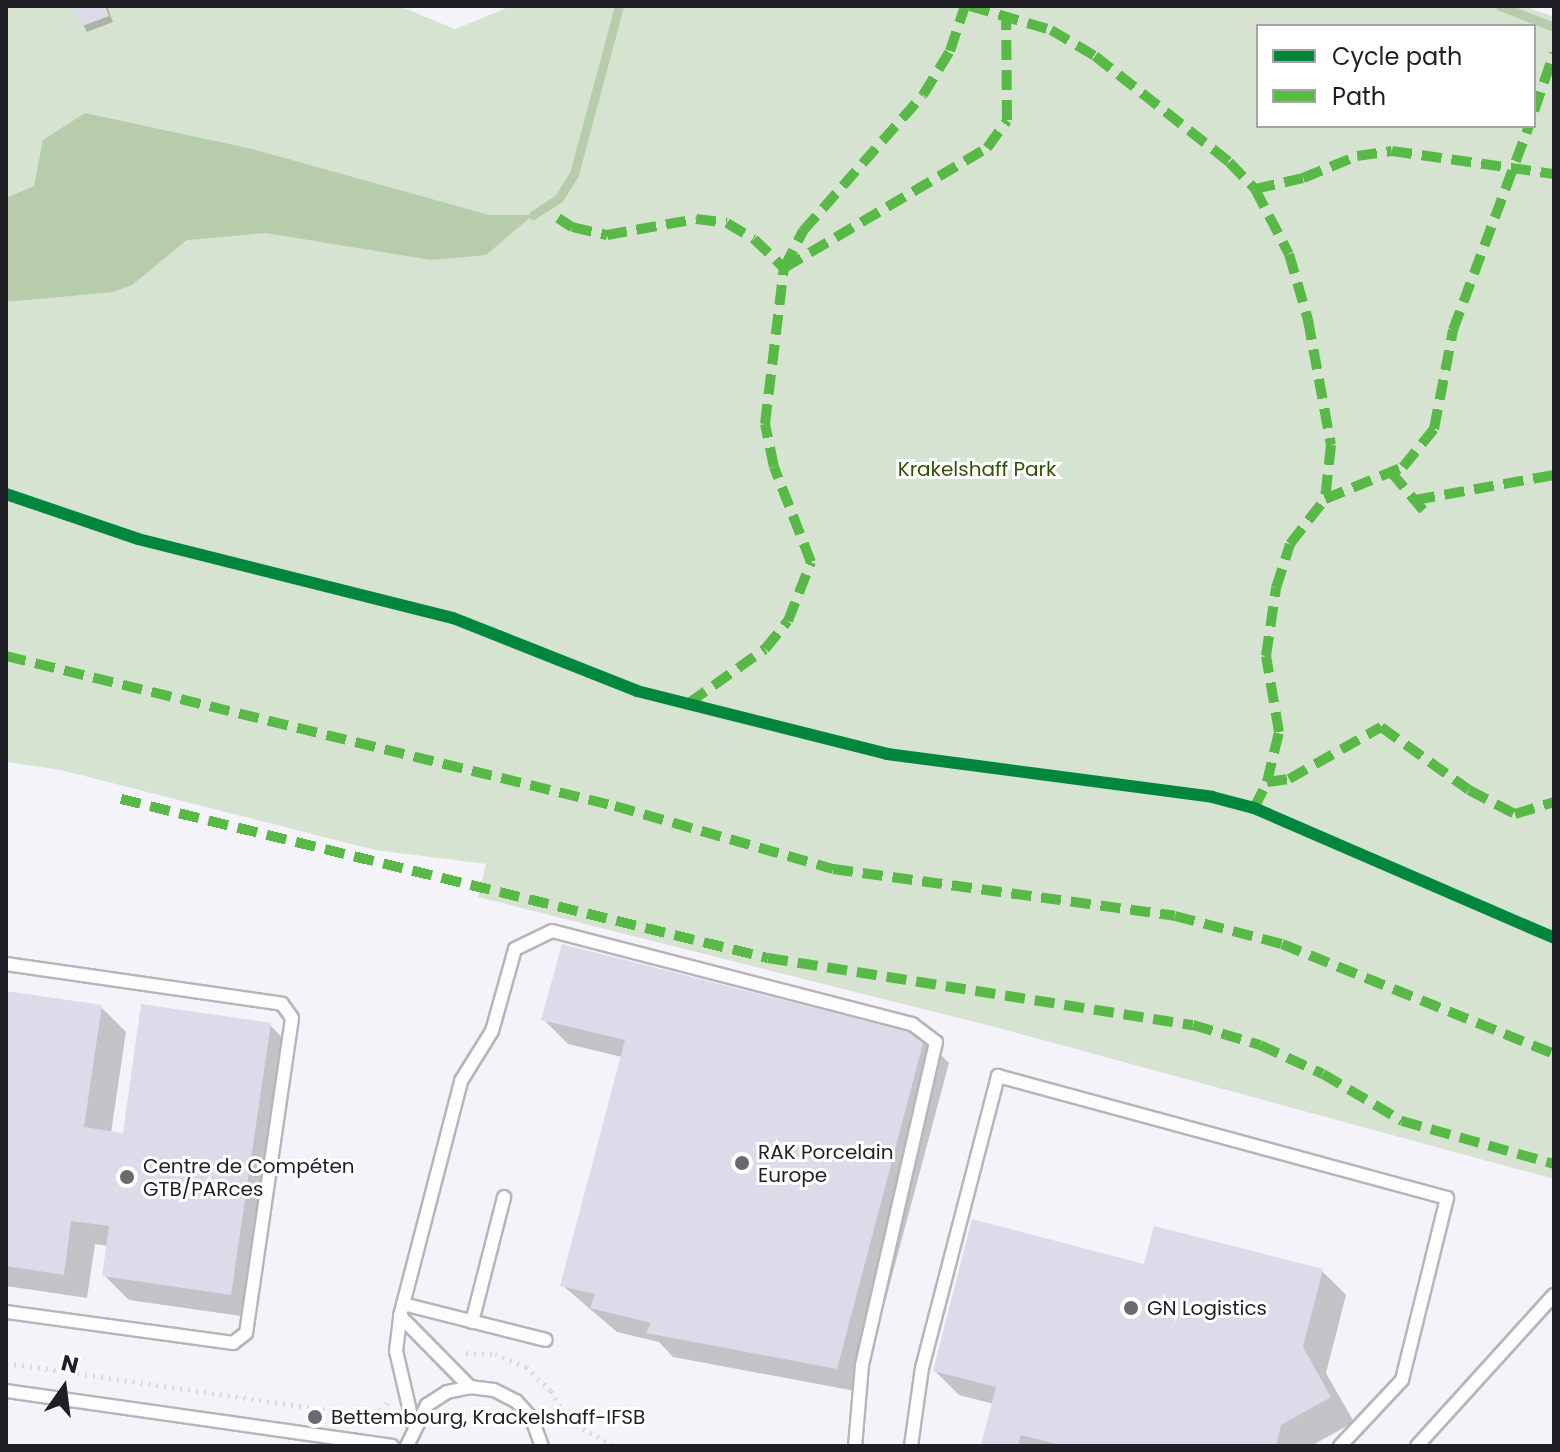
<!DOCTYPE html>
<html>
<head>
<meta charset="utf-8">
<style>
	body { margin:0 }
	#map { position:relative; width:1560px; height:1452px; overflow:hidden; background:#f3f3f9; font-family:Poppins,sans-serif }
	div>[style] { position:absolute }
	.green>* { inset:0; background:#d6e3d1 }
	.water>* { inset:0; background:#b6ccaa }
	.shadow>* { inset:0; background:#0003 }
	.stream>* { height:9px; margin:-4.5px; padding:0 4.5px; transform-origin:4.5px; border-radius:4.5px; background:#b6ccaa }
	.building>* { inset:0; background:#dcdbe9 }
	.path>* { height:5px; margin-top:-2.5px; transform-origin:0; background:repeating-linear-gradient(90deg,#dadadd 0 2px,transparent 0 8px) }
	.roads { filter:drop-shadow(2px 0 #b5b5bb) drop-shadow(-2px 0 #b5b5bb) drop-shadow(0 2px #b5b5bb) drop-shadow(0 -2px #b5b5bb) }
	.lane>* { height:12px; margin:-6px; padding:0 6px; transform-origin:6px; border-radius:6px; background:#fdfdfe }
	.quiet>* { height:10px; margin-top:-5px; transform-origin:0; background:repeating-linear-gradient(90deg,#58b947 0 20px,transparent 0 30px) }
	.cycleway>* { height:12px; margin:-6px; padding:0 6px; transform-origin:6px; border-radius:6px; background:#00873e }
	.dots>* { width:22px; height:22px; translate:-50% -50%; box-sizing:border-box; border:4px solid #fff; border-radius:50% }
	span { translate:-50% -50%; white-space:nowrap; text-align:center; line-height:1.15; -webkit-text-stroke:6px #fff; paint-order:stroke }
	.park-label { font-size:20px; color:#2e5307 }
	.poi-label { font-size:20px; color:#1f1f25 }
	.left { translate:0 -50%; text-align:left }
	.frame { position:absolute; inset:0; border:8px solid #1f1f25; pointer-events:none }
	.legend { position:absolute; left:1256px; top:24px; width:280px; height:104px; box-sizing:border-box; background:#fff; border:2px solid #a5a5a8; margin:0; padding:10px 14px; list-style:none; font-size:24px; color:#1f1f25 }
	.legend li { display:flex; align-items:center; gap:16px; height:40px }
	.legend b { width:40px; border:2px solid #a5a5a8 }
	.north { position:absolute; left:24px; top:1348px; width:80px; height:80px; -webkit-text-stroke:6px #fff; paint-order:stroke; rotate:14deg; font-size:22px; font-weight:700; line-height:32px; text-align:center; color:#1f1f25 }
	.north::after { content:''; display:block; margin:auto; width:28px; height:36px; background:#1f1f25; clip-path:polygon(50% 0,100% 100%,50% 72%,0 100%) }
</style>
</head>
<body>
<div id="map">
	<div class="green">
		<div style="clip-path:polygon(evenodd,6px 6px,399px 6px,455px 29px,511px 6px,1523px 6px,1554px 17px,1554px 1179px,991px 1026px,478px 897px,486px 864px,375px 850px,61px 770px,6px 762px,6px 6px,1258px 26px,1534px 26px,1534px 126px,1258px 126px,1258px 26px)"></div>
	</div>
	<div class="water">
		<div style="clip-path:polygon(85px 113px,252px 149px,489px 215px,533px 215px,486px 255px,431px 260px,266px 233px,187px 240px,132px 285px,113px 292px,6px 302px,6px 198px,34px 186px,43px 140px)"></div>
	</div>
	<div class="shadow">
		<div style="clip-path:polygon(74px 6px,107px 6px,113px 22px,87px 32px)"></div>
		<div style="clip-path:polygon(6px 993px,101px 1007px,126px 1032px,111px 1133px,124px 1135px,270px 1025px,294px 1050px,255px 1318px,129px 1300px,104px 1275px,108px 1246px,95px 1244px,87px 1298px,6px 1286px)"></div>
		<div style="clip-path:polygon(543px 1019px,924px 1038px,949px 1063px,861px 1392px,673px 1357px,659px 1342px,617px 1332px,562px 1285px,622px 1057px,568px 1044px)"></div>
		<div style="clip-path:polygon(1146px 1266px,1322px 1271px,1346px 1295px,1326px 1373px,1354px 1422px,1311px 1446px,985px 1446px,994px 1404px,959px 1395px,935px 1371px)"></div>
	</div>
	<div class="stream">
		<div style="left:1500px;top:6px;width:58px;rotate:21.3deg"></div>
		<div style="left:533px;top:215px;width:31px;rotate:-33deg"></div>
		<div style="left:559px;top:198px;width:28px;rotate:-58deg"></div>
		<div style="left:574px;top:174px;width:174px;rotate:-75deg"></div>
	</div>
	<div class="building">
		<div style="clip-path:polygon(71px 6px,105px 6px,109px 16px,80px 27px)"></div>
		<div style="clip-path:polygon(562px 944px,925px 1036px,837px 1369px,646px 1333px,651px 1323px,590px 1308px,595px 1294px,560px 1286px,625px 1040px,541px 1020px)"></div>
		<div style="clip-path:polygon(6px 991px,102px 1005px,84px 1127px,123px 1133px,141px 1004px,271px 1023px,231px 1295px,102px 1276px,109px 1226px,71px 1221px,64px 1275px,6px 1266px)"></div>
		<div style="clip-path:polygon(972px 1219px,1144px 1264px,1154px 1226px,1323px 1269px,1303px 1347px,1331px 1397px,1281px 1425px,1276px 1446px,1065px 1446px,1021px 1435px,1018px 1446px,981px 1445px,996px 1387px,933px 1371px)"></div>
	</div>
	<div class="path">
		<div style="left:1546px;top:173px;width:11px;rotate:-41deg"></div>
		<div style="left:689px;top:703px;width:220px;rotate:49.1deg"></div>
		<div style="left:466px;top:1353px;width:29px;rotate:2deg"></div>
		<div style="left:495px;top:1354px;width:34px;rotate:23deg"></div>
		<div style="left:526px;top:1367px;width:35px;rotate:44deg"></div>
		<div style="left:551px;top:1391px;width:35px;rotate:59deg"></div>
		<div style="left:569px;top:1421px;width:51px;rotate:29.1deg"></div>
		<div style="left:6px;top:1363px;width:361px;rotate:8.3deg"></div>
		<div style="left:363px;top:1415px;width:19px;rotate:-18deg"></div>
		<div style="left:376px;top:1426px;width:30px;rotate:-64deg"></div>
	</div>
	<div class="roads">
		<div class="lane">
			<div style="left:6px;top:964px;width:279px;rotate:8.2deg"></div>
			<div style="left:282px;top:1004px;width:17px;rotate:54deg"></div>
			<div style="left:292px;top:1018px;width:318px;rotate:98.3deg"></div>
			<div style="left:246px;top:1333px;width:16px;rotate:142deg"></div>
			<div style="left:233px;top:1343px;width:229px;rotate:-172.2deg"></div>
			<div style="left:403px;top:1304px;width:147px;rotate:14.1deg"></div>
			<div style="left:400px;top:1316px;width:100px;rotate:45.4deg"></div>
			<div style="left:472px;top:1322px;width:129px;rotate:-75.6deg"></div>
			<div style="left:6px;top:1391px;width:390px;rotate:8.1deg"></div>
			<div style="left:413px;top:1424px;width:75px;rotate:-103.1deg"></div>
			<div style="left:396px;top:1351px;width:35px;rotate:-83deg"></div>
			<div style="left:400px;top:1316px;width:243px;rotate:-75.4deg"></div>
			<div style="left:461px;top:1081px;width:59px;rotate:-58.2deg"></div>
			<div style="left:492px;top:1031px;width:85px;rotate:-74.3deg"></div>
			<div style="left:515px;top:949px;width:41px;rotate:-25.9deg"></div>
			<div style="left:552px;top:931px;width:372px;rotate:14.5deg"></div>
			<div style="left:912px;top:1024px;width:30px;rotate:37deg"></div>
			<div style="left:936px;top:1042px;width:331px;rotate:102.9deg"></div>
			<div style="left:862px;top:1365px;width:81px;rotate:94.9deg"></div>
			<div style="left:407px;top:1446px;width:46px;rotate:-64deg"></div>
			<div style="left:427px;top:1405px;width:24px;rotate:-33deg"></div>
			<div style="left:447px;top:1392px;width:24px;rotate:-12deg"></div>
			<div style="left:470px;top:1387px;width:24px;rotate:7deg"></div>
			<div style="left:494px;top:1390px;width:25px;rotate:27deg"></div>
			<div style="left:516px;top:1401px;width:24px;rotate:48deg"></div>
			<div style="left:532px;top:1419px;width:29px;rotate:70deg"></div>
			<div style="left:911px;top:1446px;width:79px;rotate:-82deg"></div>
			<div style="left:922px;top:1368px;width:302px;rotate:-75.4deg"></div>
			<div style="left:998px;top:1076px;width:465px;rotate:15.2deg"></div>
			<div style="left:1447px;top:1198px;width:187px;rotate:103.9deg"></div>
			<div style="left:1402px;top:1380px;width:91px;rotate:133.2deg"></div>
			<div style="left:1417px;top:1446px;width:204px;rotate:-47.8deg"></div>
		</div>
	</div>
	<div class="quiet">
		<div style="left:970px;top:6px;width:84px;rotate:16.5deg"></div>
		<div style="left:1051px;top:30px;width:51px;rotate:30.6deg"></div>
		<div style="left:1095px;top:56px;width:171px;rotate:38.3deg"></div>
		<div style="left:1229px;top:162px;width:37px;rotate:46deg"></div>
		<div style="left:1255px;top:189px;width:73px;rotate:62.4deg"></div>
		<div style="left:1289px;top:254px;width:69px;rotate:73.9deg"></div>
		<div style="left:1308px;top:320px;width:127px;rotate:79.6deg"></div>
		<div style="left:1331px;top:445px;width:54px;rotate:96.3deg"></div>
		<div style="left:1534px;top:111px;width:61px;rotate:-71deg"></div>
		<div style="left:1255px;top:189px;width:49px;rotate:-12.9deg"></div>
		<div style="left:1303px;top:178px;width:58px;rotate:-22.2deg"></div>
		<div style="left:1357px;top:156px;width:35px;rotate:-8deg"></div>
		<div style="left:1392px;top:151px;width:164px;rotate:8.1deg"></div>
		<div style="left:558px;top:218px;width:17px;rotate:33deg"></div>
		<div style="left:572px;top:227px;width:36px;rotate:13deg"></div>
		<div style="left:607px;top:235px;width:90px;rotate:-10.2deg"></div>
		<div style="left:696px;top:219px;width:31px;rotate:7deg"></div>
		<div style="left:727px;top:223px;width:31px;rotate:31deg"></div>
		<div style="left:754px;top:239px;width:42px;rotate:44deg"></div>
		<div style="left:784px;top:268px;width:236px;rotate:-30.6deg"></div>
		<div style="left:987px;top:148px;width:34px;rotate:-54deg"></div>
		<div style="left:1007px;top:120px;width:105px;rotate:-90.5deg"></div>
		<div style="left:1391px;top:472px;width:50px;rotate:49.9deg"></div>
		<div style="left:1415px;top:500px;width:141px;rotate:-10.2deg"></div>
		<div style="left:6px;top:656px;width:627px;rotate:13.84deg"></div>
		<div style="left:615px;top:806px;width:227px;rotate:16.1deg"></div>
		<div style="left:833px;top:869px;width:345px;rotate:7.8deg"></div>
		<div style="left:1175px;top:916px;width:111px;rotate:14.7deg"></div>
		<div style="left:1282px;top:944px;width:293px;rotate:22deg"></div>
		<div style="left:689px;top:703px;width:93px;rotate:-35.4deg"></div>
		<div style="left:765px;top:649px;width:36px;rotate:-51deg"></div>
		<div style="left:788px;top:621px;width:63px;rotate:-68.7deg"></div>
		<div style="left:811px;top:562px;width:102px;rotate:-111.3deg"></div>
		<div style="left:774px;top:467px;width:44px;rotate:-101.8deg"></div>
		<div style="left:765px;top:424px;width:157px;rotate:-83.1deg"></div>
		<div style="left:784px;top:268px;width:42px;rotate:-62.8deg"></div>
		<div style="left:803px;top:231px;width:181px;rotate:-48.6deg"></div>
		<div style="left:923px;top:95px;width:52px;rotate:-58.5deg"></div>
		<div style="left:950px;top:51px;width:47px;rotate:-71.6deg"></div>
		<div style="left:1267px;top:782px;width:22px;rotate:-8deg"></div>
		<div style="left:1289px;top:779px;width:106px;rotate:-29.5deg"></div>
		<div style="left:1381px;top:727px;width:108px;rotate:35.6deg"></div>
		<div style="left:1469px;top:790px;width:52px;rotate:27.6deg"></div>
		<div style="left:1515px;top:814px;width:41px;rotate:-17.1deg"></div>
		<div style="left:121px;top:799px;width:666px;rotate:13.81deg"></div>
		<div style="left:768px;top:958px;width:430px;rotate:9deg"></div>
		<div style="left:1193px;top:1025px;width:70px;rotate:16.6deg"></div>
		<div style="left:1260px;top:1045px;width:69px;rotate:24.7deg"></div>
		<div style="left:1323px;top:1074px;width:92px;rotate:30.7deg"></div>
		<div style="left:1402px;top:1121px;width:158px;rotate:15.8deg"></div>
		<div style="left:1254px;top:808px;width:29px;rotate:-63deg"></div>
		<div style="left:1267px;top:782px;width:51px;rotate:-76.5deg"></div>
		<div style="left:1279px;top:732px;width:77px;rotate:-99.7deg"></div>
		<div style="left:1266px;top:656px;width:69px;rotate:-81.6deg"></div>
		<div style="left:1276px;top:588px;width:46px;rotate:-72.3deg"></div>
		<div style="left:1290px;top:544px;width:57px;rotate:-52.1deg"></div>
		<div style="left:1325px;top:499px;width:84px;rotate:-22.3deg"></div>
		<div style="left:1403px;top:467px;width:49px;rotate:-50.8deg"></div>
		<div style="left:1434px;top:429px;width:101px;rotate:-79.1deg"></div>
		<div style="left:1453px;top:330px;width:218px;rotate:-69.6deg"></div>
	</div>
	<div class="cycleway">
		<div style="left:6px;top:494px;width:139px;rotate:18.8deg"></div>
		<div style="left:138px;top:539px;width:325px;rotate:14.1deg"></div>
		<div style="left:453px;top:618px;width:198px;rotate:21.6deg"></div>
		<div style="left:637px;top:691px;width:258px;rotate:14.1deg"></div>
		<div style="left:887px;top:754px;width:328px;rotate:7.5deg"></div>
		<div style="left:1212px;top:797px;width:43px;rotate:14.7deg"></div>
		<div style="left:1254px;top:808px;width:327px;rotate:23.4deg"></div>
	</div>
	<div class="dots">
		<div style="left:742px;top:1163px;background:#69696f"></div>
		<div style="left:127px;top:1177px;background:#69696f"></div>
		<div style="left:1131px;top:1308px;background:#69696f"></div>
		<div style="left:315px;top:1417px;background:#69696f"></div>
	</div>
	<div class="park-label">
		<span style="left:977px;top:469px">Krakelshaff Park</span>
	</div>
	<div class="poi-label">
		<span class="left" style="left:758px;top:1164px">RAK Porcelain<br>Europe</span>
		<span class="left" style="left:143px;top:1178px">Centre de Compéten<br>GTB/PARces</span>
		<span class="left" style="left:1147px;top:1308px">GN Logistics</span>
		<span class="left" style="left:331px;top:1417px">Bettembourg, Krackelshaff-IFSB</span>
	</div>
	<div class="frame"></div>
	<ul class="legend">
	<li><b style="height:10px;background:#00873e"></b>Cycle path</li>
	<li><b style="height:10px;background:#58b947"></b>Path</li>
	</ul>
	<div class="north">N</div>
</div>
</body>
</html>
